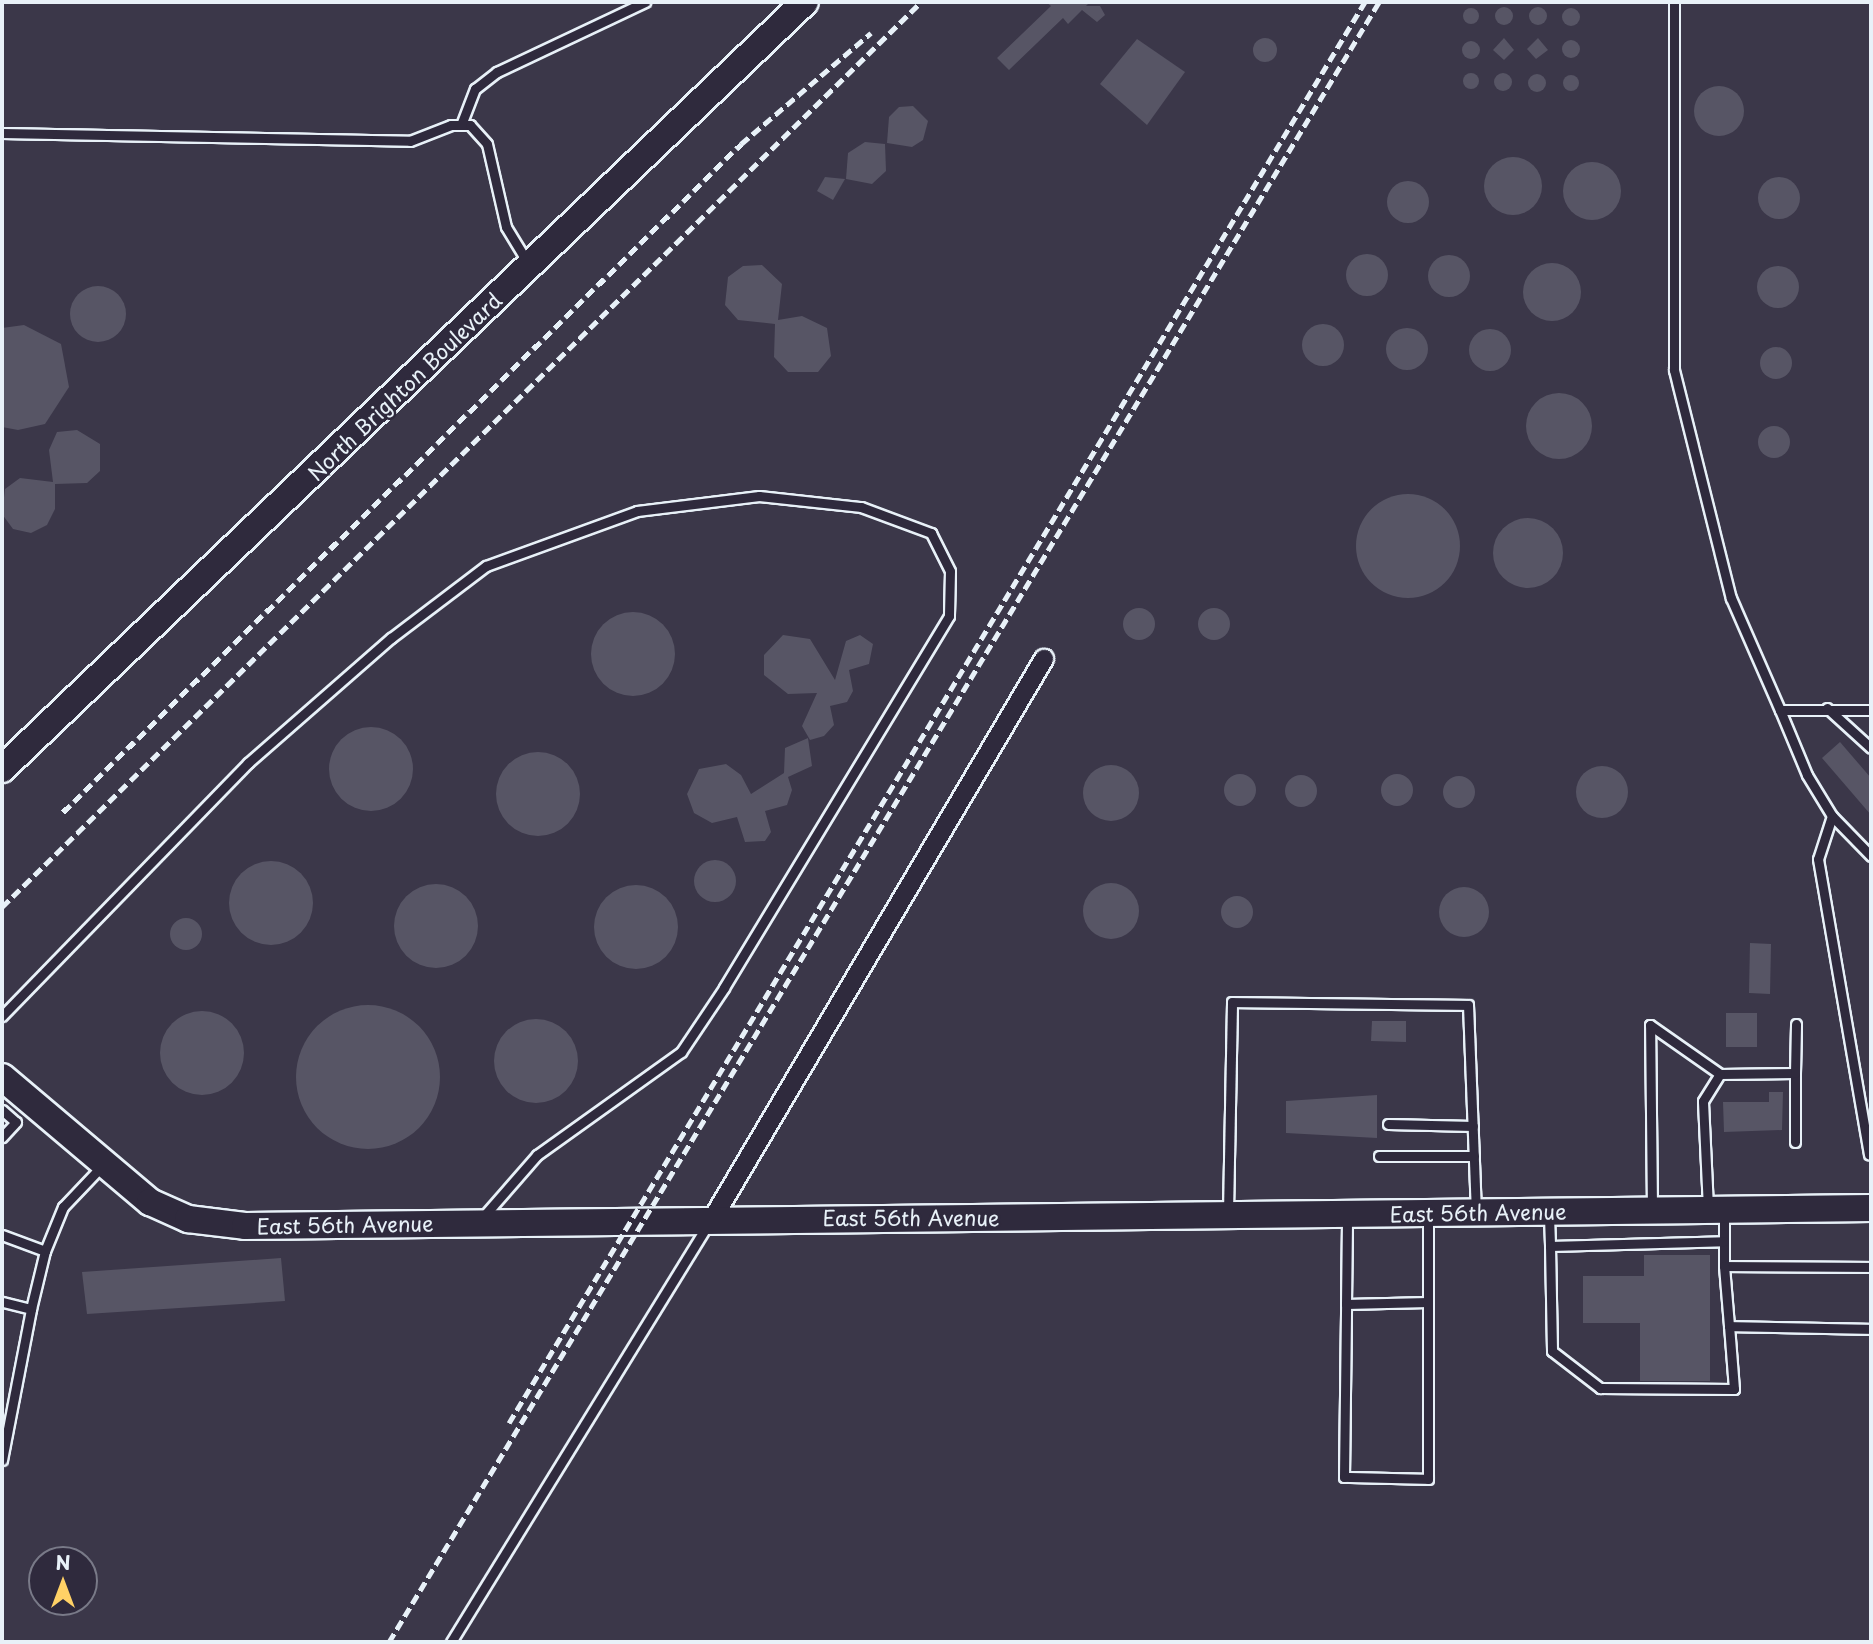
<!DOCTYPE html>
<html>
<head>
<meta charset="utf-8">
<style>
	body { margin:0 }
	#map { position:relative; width:1873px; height:1644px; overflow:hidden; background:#2f2a3d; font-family:"Playpen Sans",sans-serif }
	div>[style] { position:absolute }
	.built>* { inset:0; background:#3b3749 }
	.building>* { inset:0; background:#575565 }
	.round { border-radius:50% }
	.roads { filter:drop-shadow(2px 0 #e8f1f8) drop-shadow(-2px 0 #e8f1f8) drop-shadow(0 2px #e8f1f8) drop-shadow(0 -2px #e8f1f8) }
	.service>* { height:9px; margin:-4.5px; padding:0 4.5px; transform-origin:4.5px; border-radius:4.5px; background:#2f2a3d }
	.minor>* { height:18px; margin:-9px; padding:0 9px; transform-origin:9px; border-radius:9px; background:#2f2a3d }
	.secondary>* { height:26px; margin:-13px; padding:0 13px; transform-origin:13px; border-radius:13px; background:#2f2a3d }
	.rail>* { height:5px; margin-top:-2.5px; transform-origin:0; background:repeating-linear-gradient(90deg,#e8f1f8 0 10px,transparent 0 15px) }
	span { translate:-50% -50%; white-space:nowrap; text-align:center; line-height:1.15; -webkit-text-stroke:5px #2f2a3d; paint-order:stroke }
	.street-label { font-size:21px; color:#e8f1f8 }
	.frame { position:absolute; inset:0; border:4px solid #e8f1f8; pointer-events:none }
	.north { position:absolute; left:28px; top:1546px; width:70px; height:70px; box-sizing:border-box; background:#2f2a3d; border:2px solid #797a88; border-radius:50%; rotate:0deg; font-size:19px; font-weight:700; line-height:28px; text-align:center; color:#e8f1f8 }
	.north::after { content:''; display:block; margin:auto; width:24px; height:32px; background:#ffd166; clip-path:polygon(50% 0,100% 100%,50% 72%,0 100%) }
</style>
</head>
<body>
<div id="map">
	<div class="built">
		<div style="clip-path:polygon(evenodd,2px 2px,1871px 2px,1871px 1642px,2px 1642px,2px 2px,42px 1560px,84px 1560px,84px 1602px,42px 1602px,42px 1560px)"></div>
	</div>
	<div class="building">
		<div style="clip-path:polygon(1046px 2px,1090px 2px,1086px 6px,1100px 6px,1105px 15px,1097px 22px,1082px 10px,1068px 24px,1063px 18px,1009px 70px,997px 58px,1051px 6px)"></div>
		<div class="round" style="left:1495px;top:7px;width:18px;height:18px"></div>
		<div class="round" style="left:1529px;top:7px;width:18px;height:18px"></div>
		<div class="round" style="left:1463px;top:8px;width:16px;height:16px"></div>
		<div class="round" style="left:1562px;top:8px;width:18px;height:18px"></div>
		<div class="round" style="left:1253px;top:38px;width:24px;height:24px"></div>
		<div style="clip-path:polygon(1504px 38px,1514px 50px,1504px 60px,1493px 50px)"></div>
		<div style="clip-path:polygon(1538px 38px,1548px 50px,1536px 59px,1527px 49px)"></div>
		<div style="clip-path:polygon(1137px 39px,1185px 72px,1147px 125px,1100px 84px)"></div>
		<div class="round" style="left:1562px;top:40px;width:18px;height:18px"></div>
		<div class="round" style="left:1462px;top:41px;width:18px;height:18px"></div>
		<div class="round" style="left:1463px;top:73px;width:16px;height:16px"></div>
		<div class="round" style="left:1494px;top:73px;width:18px;height:18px"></div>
		<div class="round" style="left:1528px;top:74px;width:18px;height:18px"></div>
		<div class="round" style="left:1563px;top:75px;width:16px;height:16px"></div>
		<div class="round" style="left:1694px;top:86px;width:50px;height:50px"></div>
		<div style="clip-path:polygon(913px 106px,928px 121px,923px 140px,912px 147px,887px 143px,889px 117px,899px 107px)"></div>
		<div style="clip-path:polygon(865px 142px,885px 144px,886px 171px,872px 184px,846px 179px,848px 153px)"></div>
		<div class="round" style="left:1484px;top:157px;width:58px;height:58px"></div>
		<div class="round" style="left:1563px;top:162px;width:58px;height:58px"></div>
		<div style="clip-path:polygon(825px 177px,845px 179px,833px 200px,817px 191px)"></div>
		<div class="round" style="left:1758px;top:177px;width:42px;height:42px"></div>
		<div class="round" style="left:1387px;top:181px;width:42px;height:42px"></div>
		<div class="round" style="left:1346px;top:254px;width:42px;height:42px"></div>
		<div class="round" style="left:1428px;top:255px;width:42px;height:42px"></div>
		<div class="round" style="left:1523px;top:263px;width:58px;height:58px"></div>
		<div style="clip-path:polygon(762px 265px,782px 284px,778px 320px,802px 316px,827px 328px,831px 356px,818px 372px,788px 372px,774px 357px,775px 324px,738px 320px,725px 305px,728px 277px,743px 266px)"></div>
		<div class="round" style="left:1757px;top:266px;width:42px;height:42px"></div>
		<div class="round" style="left:70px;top:286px;width:56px;height:56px"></div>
		<div class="round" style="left:1302px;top:324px;width:42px;height:42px"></div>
		<div style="clip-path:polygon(24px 325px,61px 344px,69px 387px,45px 424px,18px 430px,2px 427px,2px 328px)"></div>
		<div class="round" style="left:1386px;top:328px;width:42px;height:42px"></div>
		<div class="round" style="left:1469px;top:329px;width:42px;height:42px"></div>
		<div class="round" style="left:1760px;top:347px;width:32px;height:32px"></div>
		<div class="round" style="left:1526px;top:393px;width:66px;height:66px"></div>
		<div class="round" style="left:1758px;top:426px;width:32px;height:32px"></div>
		<div style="clip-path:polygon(77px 430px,100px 444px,100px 471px,87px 483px,55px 484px,55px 509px,47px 525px,31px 533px,13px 529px,2px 514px,5px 489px,20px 478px,53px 482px,49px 450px,57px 432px)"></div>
		<div class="round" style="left:1356px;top:494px;width:104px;height:104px"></div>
		<div class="round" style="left:1493px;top:518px;width:70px;height:70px"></div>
		<div class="round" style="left:1198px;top:608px;width:32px;height:32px"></div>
		<div class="round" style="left:1123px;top:608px;width:32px;height:32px"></div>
		<div class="round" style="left:591px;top:612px;width:84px;height:84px"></div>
		<div style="clip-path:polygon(783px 635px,810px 639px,835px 680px,846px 641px,860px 635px,873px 644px,869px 664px,849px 670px,853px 691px,847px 702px,830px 706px,834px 725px,824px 736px,810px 740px,802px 726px,817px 693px,788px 694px,764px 675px,764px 655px)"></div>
		<div class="round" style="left:329px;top:727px;width:84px;height:84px"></div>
		<div style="clip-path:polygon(808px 738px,812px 766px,788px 777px,792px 790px,787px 805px,765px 811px,771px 832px,765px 841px,745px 842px,737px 817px,712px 823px,694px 813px,687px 794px,699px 769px,726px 764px,741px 775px,751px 794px,784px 773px,785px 748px)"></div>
		<div style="clip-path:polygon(1840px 742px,1871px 778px,1871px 815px,1822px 758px)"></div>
		<div class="round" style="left:496px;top:752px;width:84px;height:84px"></div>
		<div class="round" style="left:1083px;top:765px;width:56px;height:56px"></div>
		<div class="round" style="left:1576px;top:766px;width:52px;height:52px"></div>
		<div class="round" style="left:1381px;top:774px;width:32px;height:32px"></div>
		<div class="round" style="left:1224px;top:774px;width:32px;height:32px"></div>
		<div class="round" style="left:1285px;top:775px;width:32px;height:32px"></div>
		<div class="round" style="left:1443px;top:776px;width:32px;height:32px"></div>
		<div class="round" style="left:694px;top:860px;width:42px;height:42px"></div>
		<div class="round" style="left:229px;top:861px;width:84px;height:84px"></div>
		<div class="round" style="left:1083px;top:883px;width:56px;height:56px"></div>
		<div class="round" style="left:394px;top:884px;width:84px;height:84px"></div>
		<div class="round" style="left:594px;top:885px;width:84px;height:84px"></div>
		<div class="round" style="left:1439px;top:887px;width:50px;height:50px"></div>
		<div class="round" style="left:1221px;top:896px;width:32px;height:32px"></div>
		<div class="round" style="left:170px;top:918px;width:32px;height:32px"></div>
		<div style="clip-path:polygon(1750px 943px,1771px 944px,1770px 994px,1749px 993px)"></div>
		<div class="round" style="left:296px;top:1005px;width:144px;height:144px"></div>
		<div class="round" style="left:160px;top:1011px;width:84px;height:84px"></div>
		<div style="clip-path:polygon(1726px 1013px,1757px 1013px,1757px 1047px,1726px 1047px)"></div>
		<div class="round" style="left:494px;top:1019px;width:84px;height:84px"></div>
		<div style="clip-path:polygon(1372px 1021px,1406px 1021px,1406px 1042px,1371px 1041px)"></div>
		<div style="clip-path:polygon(1769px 1092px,1783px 1092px,1782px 1130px,1724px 1132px,1723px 1102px,1769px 1102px)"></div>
		<div style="clip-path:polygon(1377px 1095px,1377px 1138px,1286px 1133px,1286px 1101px)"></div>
		<div style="clip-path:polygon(1644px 1255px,1710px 1255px,1710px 1381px,1640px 1381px,1640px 1323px,1583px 1323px,1583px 1276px,1644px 1276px)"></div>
		<div style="clip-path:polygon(281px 1258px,285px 1301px,87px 1314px,82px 1272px)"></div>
	</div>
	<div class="roads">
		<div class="service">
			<div style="left:1674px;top:2px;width:368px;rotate:90deg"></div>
			<div style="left:1674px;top:370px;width:235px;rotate:76deg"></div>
			<div style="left:1731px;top:598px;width:122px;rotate:66.4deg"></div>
			<div style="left:461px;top:125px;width:39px;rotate:-69deg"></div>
			<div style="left:475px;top:89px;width:28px;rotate:-38deg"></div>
			<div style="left:497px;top:72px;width:164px;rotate:-25.3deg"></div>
			<div style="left:2px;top:133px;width:408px;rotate:1.1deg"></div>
			<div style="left:410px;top:141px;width:44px;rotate:-21.3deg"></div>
			<div style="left:451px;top:125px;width:19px"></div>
			<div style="left:470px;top:125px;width:25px;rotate:48deg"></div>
			<div style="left:487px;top:144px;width:85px;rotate:77.1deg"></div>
			<div style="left:506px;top:227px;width:42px;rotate:58.6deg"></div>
			<div style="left:1827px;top:708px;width:59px;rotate:42.3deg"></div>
			<div style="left:1871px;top:710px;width:91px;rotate:180deg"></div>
			<div style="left:1780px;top:710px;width:70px;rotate:67.4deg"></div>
			<div style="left:1807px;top:775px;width:48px;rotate:58.6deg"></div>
			<div style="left:1832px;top:816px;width:56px;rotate:45.7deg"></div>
			<div style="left:1832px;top:816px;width:45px;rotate:108deg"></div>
			<div style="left:1818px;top:859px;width:300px;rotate:80.2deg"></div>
			<div style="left:2px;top:1016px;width:353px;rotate:-45.8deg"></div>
			<div style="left:248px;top:763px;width:190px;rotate:-41.2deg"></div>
			<div style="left:391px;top:638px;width:119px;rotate:-37.2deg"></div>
			<div style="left:486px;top:566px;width:161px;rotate:-20deg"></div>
			<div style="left:637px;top:511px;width:123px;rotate:-7deg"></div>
			<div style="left:759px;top:496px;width:103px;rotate:6.2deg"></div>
			<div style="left:861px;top:507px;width:75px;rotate:20.4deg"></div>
			<div style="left:931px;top:533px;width:42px;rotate:63.4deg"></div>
			<div style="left:950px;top:571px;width:45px;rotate:91.3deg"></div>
			<div style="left:949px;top:616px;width:435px;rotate:121.2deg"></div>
			<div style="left:724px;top:988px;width:77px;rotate:123.9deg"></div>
			<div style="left:681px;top:1052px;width:177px;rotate:144.4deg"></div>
			<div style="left:537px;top:1155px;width:84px;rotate:131.1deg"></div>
			<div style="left:1795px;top:1073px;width:69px;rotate:90deg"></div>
			<div style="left:2px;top:1110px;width:18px;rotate:41deg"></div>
			<div style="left:16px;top:1122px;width:21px;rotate:133deg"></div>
			<div style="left:1388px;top:1124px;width:85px;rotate:1.3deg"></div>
			<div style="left:1379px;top:1156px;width:95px"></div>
			<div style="left:1652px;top:1208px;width:183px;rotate:-90.6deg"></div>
			<div style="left:1650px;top:1025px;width:85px;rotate:35deg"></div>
			<div style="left:1720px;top:1074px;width:75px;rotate:-0.8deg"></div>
			<div style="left:1795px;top:1073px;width:49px;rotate:-88.8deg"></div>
			<div style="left:1708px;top:1208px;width:107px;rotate:-92.7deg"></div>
			<div style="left:1703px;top:1101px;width:32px;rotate:-58deg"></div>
			<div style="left:1724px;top:1211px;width:55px;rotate:90deg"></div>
			<div style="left:1724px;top:1266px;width:147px;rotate:0.4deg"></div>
			<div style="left:1228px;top:1212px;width:210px;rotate:-88.9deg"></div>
			<div style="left:1232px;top:1002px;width:236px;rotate:0.7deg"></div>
			<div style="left:1468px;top:1005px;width:204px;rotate:87.8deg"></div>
			<div style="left:1428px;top:1216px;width:86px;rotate:90deg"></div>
			<div style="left:1549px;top:1216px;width:30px;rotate:88deg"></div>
			<div style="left:1550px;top:1246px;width:174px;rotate:-1.6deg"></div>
			<div style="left:2px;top:1235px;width:46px;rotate:20.4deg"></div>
			<div style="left:45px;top:1251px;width:60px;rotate:103.6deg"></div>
			<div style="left:31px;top:1309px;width:30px;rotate:-166deg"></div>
			<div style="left:1550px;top:1246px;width:105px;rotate:88.9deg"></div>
			<div style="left:1552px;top:1351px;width:61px;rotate:37.6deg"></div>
			<div style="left:1600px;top:1388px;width:134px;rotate:0.4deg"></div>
			<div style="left:1734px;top:1389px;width:63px;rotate:-94.5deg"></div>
			<div style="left:45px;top:1251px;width:48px;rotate:-67.8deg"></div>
			<div style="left:63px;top:1207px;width:57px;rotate:-46.4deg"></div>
			<div style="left:1724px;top:1266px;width:60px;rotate:85.2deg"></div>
			<div style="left:1729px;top:1326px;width:142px;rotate:1.2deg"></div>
			<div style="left:1346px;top:1304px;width:82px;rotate:-1.4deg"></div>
			<div style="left:1428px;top:1302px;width:177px;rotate:90deg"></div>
			<div style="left:1428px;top:1479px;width:84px;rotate:-178.6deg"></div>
			<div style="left:1344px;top:1477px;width:173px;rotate:-89.3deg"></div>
			<div style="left:1346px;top:1304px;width:86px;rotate:-89.3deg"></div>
			<div style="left:2px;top:1460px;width:154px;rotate:-79.1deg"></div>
			<div style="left:451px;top:1642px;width:490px;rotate:-58.4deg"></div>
		</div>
		<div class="minor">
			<div style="left:713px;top:1218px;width:650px;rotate:-59.37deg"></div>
		</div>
		<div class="secondary">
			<div style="left:2px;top:769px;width:1110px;rotate:-43.69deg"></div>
			<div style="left:2px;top:1077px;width:194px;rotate:40.2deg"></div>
			<div style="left:150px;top:1202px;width:42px;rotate:24.1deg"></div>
			<div style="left:188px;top:1219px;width:57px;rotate:7deg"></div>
			<div style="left:245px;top:1226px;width:1626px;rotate:-0.63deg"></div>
		</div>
	</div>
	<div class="rail">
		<div style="left:63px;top:812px;width:952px;rotate:-44.57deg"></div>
		<div style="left:741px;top:144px;width:171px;rotate:-40.5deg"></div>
		<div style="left:2px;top:907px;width:1290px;rotate:-44.56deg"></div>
		<div style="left:509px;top:1423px;width:1659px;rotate:-58.94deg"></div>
		<div style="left:389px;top:1642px;width:1916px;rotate:-58.88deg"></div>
	</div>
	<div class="street-label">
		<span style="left:404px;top:386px;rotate:-44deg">North Brighton Boulevard</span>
		<span style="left:1478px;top:1212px;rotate:-1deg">East 56th Avenue</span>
		<span style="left:911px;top:1217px">East 56th Avenue</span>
		<span style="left:345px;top:1224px;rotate:-1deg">East 56th Avenue</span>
	</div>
	<div class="frame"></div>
	<div class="north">N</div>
</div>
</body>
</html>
